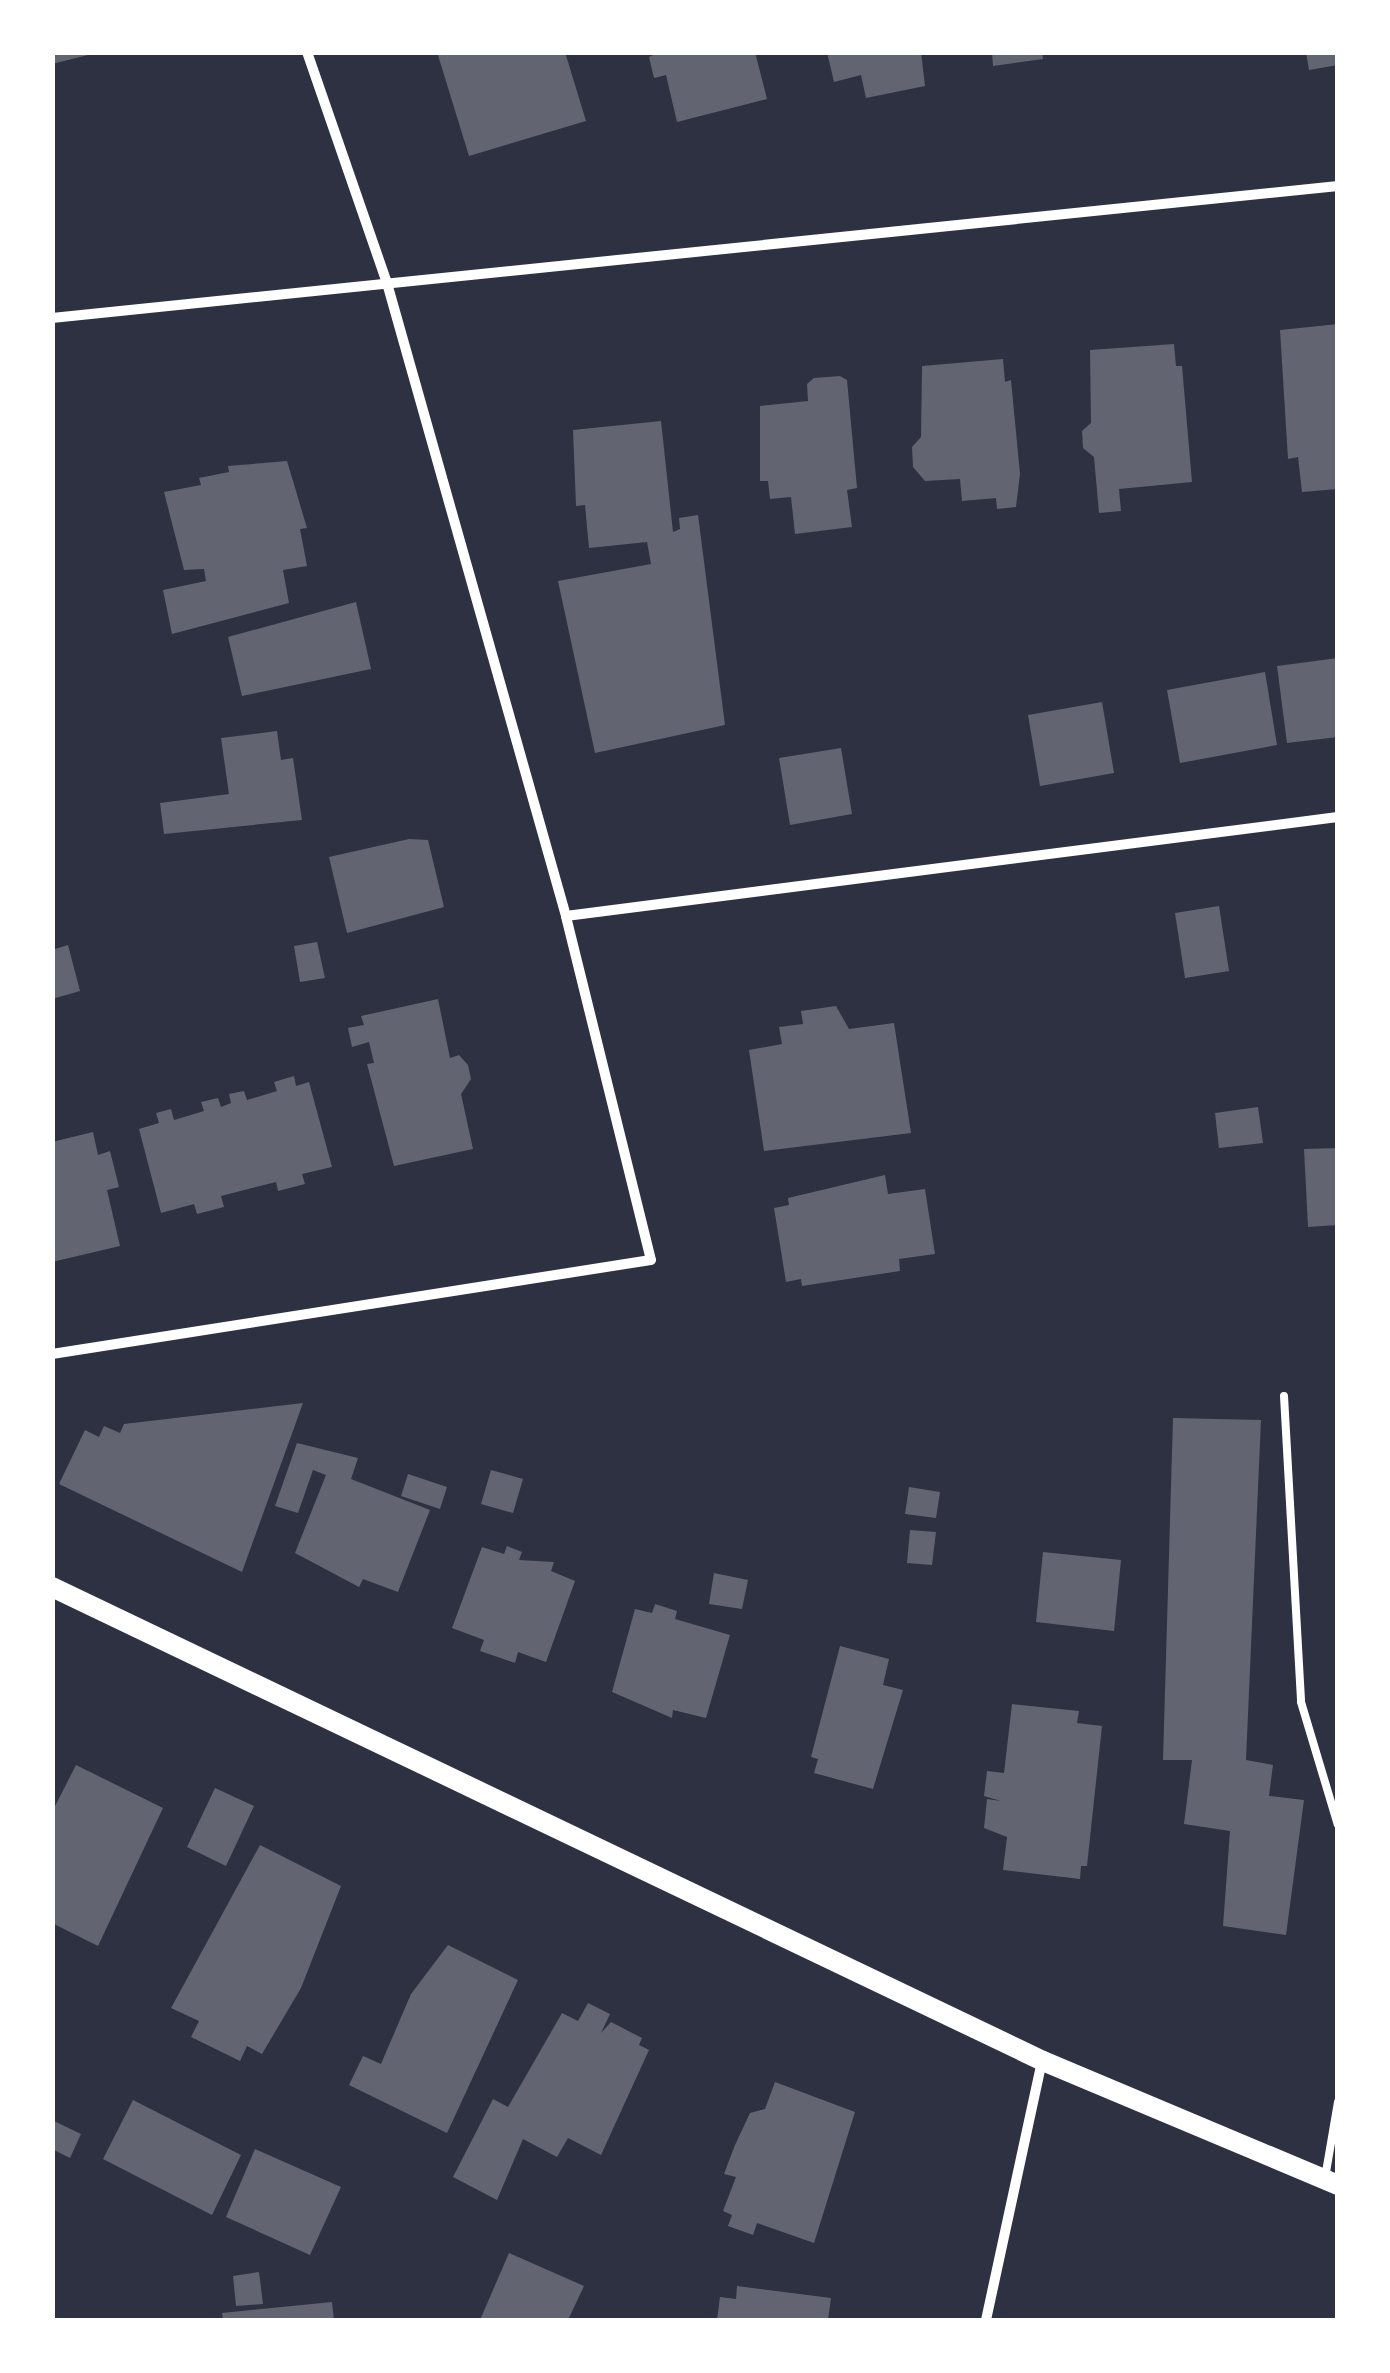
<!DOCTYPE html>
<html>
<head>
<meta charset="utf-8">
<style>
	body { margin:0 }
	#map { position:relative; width:1390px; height:2373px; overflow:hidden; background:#2d3142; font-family:Commissioner,sans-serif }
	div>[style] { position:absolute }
	.building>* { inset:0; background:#626471 }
	.service>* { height:8px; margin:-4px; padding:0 4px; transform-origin:4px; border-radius:4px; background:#fff }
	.minor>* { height:10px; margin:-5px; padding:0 5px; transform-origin:5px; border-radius:5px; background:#fff }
	.secondary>* { height:20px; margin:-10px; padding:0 10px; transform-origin:10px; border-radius:10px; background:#fff }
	span { translate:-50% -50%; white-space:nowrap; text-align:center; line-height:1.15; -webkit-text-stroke:8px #fff; paint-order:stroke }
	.frame { position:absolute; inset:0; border:55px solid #fff; pointer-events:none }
</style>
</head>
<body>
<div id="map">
	<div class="building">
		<div style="clip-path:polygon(52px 52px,92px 52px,92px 54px,52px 64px)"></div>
		<div style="clip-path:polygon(437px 52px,565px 52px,586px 121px,469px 156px)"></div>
		<div style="clip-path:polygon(660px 52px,755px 52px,767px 99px,677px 122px,666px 75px,654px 78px,649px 57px)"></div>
		<div style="clip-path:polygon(827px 52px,921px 52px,925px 86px,866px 98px,861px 75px,834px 82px)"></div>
		<div style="clip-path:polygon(992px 52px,1042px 52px,1043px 59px,993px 66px)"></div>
		<div style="clip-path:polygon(1306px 52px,1338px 52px,1338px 65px,1309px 70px)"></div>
		<div style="clip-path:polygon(1338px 324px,1338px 489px,1302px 492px,1298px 457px,1288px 459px,1280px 330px)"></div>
		<div style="clip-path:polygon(1174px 344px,1176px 366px,1182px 366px,1192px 482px,1119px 489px,1121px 511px,1099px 513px,1094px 457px,1083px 448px,1082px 431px,1091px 423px,1090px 350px)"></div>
		<div style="clip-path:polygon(1003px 359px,1005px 382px,1011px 380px,1020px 474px,1016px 507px,997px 509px,996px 498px,962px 501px,960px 479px,925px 481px,913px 467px,912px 447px,921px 437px,922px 366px)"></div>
		<div style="clip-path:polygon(840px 376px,847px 380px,857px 488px,847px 490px,852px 527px,795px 534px,791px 497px,770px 499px,768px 481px,760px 481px,760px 406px,808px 401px,807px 384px,814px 378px)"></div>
		<div style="clip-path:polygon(661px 421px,673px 532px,680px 529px,679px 518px,698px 515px,725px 725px,595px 753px,558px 581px,651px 564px,647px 542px,589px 548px,585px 505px,576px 506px,573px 430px)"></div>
		<div style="clip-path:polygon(287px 461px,307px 528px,300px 529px,307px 566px,283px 570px,289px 603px,172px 634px,163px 590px,206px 581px,204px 569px,184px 570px,164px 492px,201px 485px,199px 478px,229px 472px,228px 466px)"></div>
		<div style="clip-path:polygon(356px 602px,371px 669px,242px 696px,228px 637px)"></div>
		<div style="clip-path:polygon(1338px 658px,1338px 737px,1287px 743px,1277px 666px)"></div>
		<div style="clip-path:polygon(1265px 672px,1277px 745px,1180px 763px,1167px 690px)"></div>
		<div style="clip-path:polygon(1102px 702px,1114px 773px,1040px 786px,1028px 715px)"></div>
		<div style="clip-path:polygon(277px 731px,281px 760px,293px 758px,302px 820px,164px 834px,160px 803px,229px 794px,221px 738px)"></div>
		<div style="clip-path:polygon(841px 748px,852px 814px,790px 825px,779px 758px)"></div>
		<div style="clip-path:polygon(409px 839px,428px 840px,444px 907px,347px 933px,329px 857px)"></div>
		<div style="clip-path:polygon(1219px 906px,1229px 971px,1185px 978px,1175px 913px)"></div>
		<div style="clip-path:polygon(317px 942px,325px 978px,300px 982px,294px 946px)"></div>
		<div style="clip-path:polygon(68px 945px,80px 991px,52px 999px,52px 950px)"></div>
		<div style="clip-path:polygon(438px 999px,450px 1058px,459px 1055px,468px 1065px,471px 1079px,461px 1094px,473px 1149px,394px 1166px,367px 1064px,374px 1063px,369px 1042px,352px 1047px,348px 1028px,364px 1025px,361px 1016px)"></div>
		<div style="clip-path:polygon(836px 1006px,849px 1029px,894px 1023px,911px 1133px,764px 1151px,749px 1050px,782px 1044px,779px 1027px,803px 1024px,801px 1011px)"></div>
		<div style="clip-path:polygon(294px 1076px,296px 1086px,309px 1082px,332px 1167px,302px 1174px,305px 1184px,278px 1191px,276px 1182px,221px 1196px,224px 1207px,197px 1214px,194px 1204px,161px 1213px,139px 1129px,159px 1123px,156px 1113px,171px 1109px,174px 1120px,204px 1111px,201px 1102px,218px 1098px,221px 1107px,231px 1103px,229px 1094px,244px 1091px,247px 1100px,277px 1091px,274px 1082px)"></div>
		<div style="clip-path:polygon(1258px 1107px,1263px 1143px,1219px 1148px,1215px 1113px)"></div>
		<div style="clip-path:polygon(93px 1132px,98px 1155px,110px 1151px,119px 1187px,107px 1190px,120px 1246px,52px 1262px,52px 1142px)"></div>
		<div style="clip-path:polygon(1338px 1148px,1338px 1225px,1308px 1227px,1304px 1149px)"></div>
		<div style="clip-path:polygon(885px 1175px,888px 1194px,925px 1189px,935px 1254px,899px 1259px,900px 1271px,802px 1286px,801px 1279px,786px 1282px,774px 1208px,789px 1205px,788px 1198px)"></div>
		<div style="clip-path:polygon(303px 1403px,242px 1572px,59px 1484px,85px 1430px,99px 1437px,104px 1426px,120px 1433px,124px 1424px)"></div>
		<div style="clip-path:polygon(1173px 1418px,1261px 1420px,1246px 1760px,1273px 1765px,1269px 1796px,1304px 1800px,1286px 1935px,1223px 1926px,1230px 1831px,1184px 1824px,1192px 1760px,1163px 1760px)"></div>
		<div style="clip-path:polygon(297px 1443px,358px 1458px,351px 1479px,430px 1510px,398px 1592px,363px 1579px,359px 1587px,295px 1553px,326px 1475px,313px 1470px,298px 1513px,275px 1506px)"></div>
		<div style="clip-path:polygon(491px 1470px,523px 1479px,513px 1513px,481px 1504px)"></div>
		<div style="clip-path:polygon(408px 1474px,447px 1487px,440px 1509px,401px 1496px)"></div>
		<div style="clip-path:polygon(909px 1487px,940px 1492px,936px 1518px,905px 1514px)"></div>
		<div style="clip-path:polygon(910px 1530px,936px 1532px,932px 1565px,907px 1563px)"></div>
		<div style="clip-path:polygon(507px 1546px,522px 1552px,519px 1560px,554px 1562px,551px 1571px,575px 1581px,546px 1662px,518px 1652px,515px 1663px,480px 1651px,484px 1640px,452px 1628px,482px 1547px,504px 1554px)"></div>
		<div style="clip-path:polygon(1043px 1552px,1121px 1560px,1114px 1631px,1036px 1622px)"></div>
		<div style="clip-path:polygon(714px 1573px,748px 1580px,742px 1609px,709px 1604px)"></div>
		<div style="clip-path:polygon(655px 1604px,677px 1611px,675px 1619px,730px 1635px,706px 1718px,673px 1710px,672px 1718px,612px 1692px,635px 1609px,652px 1613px)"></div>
		<div style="clip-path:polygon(840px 1646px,889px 1659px,883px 1685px,903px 1690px,873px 1789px,814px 1773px,818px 1759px,811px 1757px)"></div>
		<div style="clip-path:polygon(1012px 1704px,1079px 1711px,1077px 1723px,1102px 1726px,1087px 1866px,1081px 1866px,1080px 1879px,1003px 1870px,1007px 1837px,984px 1828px,987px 1799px,1001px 1801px,984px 1796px,987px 1771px,1004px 1773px)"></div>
		<div style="clip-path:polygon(76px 1765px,163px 1808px,98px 1946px,52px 1923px,52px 1812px)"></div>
		<div style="clip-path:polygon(215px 1788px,254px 1806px,226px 1866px,187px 1847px)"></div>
		<div style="clip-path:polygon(260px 1845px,341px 1886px,301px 1988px,262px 2054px,247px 2046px,240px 2061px,191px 2037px,199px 2021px,171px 2008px)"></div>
		<div style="clip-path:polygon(448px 1945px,518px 1980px,447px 2133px,349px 2085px,363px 2056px,381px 2064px,411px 1994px)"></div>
		<div style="clip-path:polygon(588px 2003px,610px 2014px,601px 2033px,611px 2022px,642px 2038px,639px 2045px,649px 2050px,601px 2155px,568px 2138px,557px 2157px,523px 2139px,497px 2200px,453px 2177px,493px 2099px,508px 2107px,562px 2013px,578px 2021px)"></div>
		<div style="clip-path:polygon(775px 2082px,855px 2112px,814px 2243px,757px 2223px,753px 2235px,728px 2226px,732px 2215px,723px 2211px,736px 2177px,724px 2174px,735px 2145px,750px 2113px,765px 2109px)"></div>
		<div style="clip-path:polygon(133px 2100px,241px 2155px,212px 2215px,103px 2159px)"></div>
		<div style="clip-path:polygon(52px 2120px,81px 2134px,70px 2158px,52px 2149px)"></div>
		<div style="clip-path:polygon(255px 2149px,341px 2187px,310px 2255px,226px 2217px)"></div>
		<div style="clip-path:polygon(509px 2253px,584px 2286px,568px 2320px,480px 2320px)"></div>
		<div style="clip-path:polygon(259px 2272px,263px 2304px,236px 2306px,233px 2276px)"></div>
		<div style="clip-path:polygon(737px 2286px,831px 2298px,828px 2320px,717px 2320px,720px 2297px,736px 2299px)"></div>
		<div style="clip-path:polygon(332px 2302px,334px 2320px,223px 2320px,222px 2313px)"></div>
	</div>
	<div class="service">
		<div style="left:1284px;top:1396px;width:306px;rotate:86.8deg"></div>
		<div style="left:1301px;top:1702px;width:128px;rotate:73.3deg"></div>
		<div style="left:1325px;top:2178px;width:77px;rotate:-80.3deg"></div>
	</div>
	<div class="minor">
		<div style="left:52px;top:318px;width:1293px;rotate:-5.86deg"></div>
		<div style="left:566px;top:916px;width:778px;rotate:-7.31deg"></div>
		<div style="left:52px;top:1354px;width:606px;rotate:-8.92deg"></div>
		<div style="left:651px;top:1260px;width:354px;rotate:-103.9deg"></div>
		<div style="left:566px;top:916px;width:658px;rotate:-105.79deg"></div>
		<div style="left:387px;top:283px;width:244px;rotate:-109.1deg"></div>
		<div style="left:986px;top:2320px;width:264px;rotate:-77.8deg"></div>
	</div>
	<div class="secondary">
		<div style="left:52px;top:1587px;width:1099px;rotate:25.56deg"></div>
		<div style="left:1043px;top:2061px;width:320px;rotate:22.8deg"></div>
	</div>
	<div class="frame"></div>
</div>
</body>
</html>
